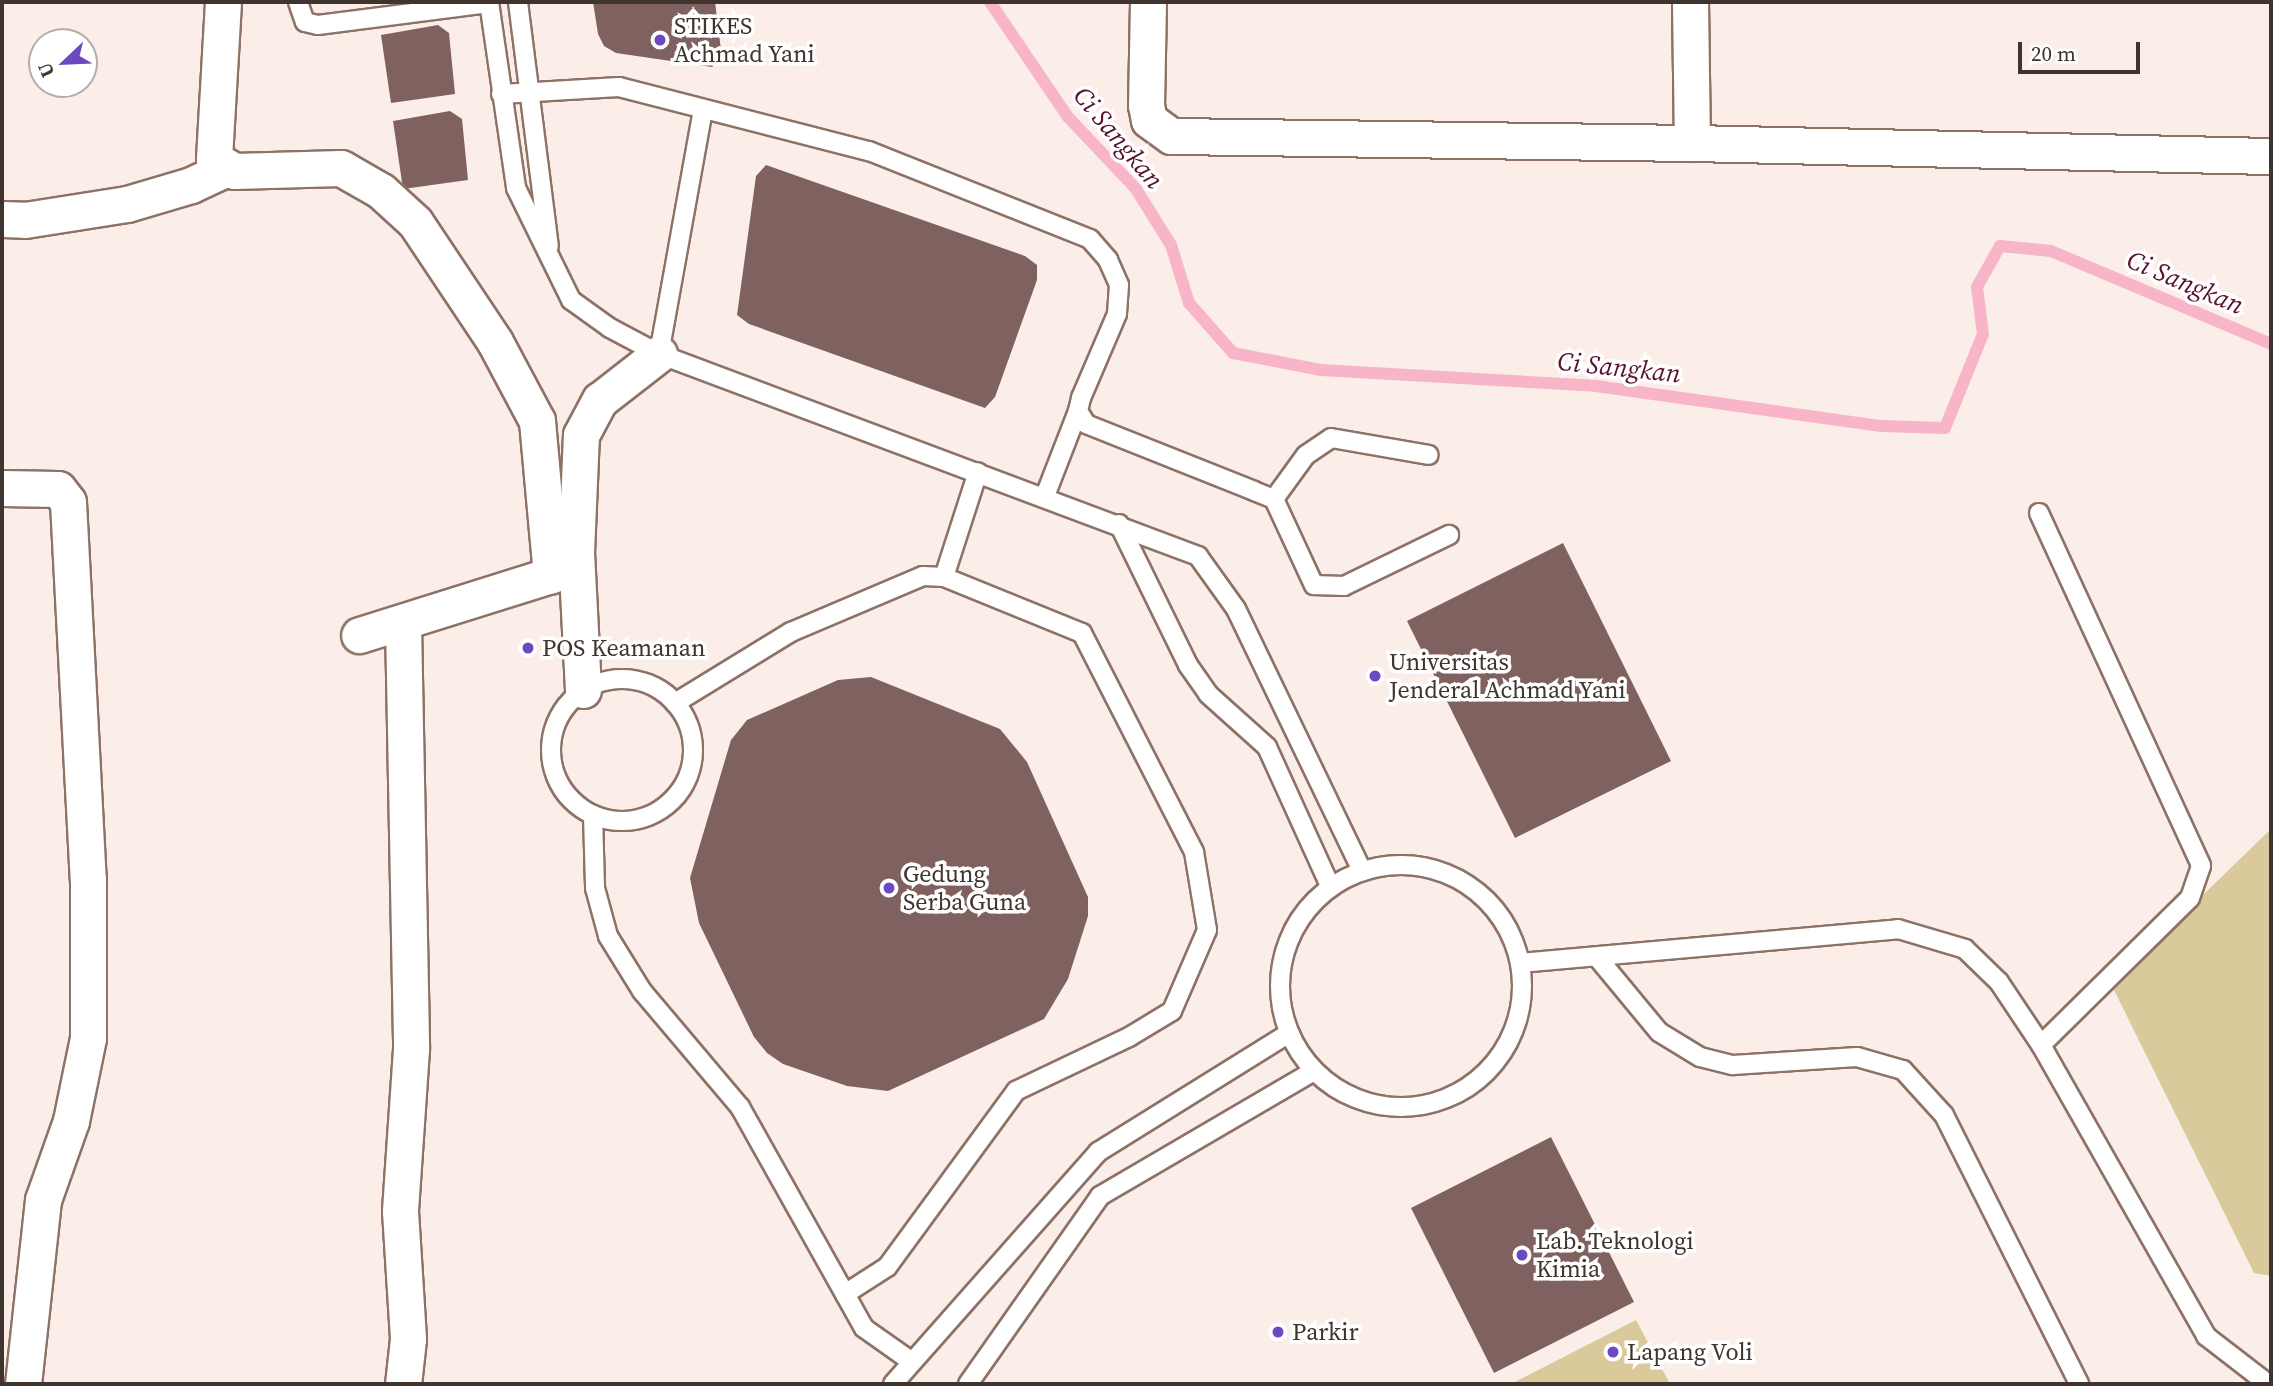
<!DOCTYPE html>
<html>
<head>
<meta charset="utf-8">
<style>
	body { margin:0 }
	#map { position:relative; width:2273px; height:1386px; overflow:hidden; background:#fbeee9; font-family:"Source Serif 4",serif }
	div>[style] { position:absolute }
	.green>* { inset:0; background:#daca9b }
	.stream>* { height:12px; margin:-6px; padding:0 6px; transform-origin:6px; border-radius:6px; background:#f8b5c8 }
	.building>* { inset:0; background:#7f615f }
	.roads { filter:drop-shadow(2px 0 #8d7265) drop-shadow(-2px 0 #8d7265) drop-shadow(0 2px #8d7265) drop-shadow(0 -2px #8d7265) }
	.lane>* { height:18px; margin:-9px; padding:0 9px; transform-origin:9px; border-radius:9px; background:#fff }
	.lane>.ring { margin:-9px; padding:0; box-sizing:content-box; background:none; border:18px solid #fff; border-radius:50% }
	.street>* { height:35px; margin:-17.5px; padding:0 17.5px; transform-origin:17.5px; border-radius:17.5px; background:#fff }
	.dots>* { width:19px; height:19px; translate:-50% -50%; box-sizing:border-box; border:4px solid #fff; border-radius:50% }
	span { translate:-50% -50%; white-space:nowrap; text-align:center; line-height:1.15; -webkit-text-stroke:7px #fff; paint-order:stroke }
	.poi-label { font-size:24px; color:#40342e }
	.left { translate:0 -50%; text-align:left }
	.water-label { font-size:26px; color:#57102d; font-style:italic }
	.frame { position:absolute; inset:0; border:4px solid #40342e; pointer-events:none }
	.north { position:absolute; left:28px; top:28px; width:70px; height:70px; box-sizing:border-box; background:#fff; border:2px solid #b3aeab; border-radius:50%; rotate:247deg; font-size:19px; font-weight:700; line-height:28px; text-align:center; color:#40342e }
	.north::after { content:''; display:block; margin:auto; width:24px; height:32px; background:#6c48c1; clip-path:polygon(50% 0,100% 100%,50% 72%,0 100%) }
	.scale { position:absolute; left:2018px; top:42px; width:122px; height:32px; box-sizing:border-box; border:4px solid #40342e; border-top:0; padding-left:9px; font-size:21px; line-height:24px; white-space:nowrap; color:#40342e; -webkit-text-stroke:5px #fff; paint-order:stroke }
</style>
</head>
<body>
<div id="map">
	<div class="green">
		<div style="clip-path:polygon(2271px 829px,2271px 1276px,2254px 1273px,2111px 984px)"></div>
		<div style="clip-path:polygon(1636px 1320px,1670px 1384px,1511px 1384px)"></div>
	</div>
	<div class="stream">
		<div style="left:990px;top:2px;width:139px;rotate:55.9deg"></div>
		<div style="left:1068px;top:117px;width:99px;rotate:46.6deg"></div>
		<div style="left:1136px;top:189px;width:66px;rotate:58deg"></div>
		<div style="left:1171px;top:245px;width:61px;rotate:72.8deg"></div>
		<div style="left:1189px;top:303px;width:67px;rotate:48.7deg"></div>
		<div style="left:1233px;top:353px;width:90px;rotate:10.9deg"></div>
		<div style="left:1321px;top:370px;width:275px;rotate:3.3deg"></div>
		<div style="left:1596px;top:386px;width:288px;rotate:8deg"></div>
		<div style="left:1881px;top:426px;width:64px;rotate:1.8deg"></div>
		<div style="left:1945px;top:428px;width:101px;rotate:-68deg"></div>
		<div style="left:1983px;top:334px;width:47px;rotate:-97.3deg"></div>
		<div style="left:1977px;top:287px;width:47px;rotate:-60.7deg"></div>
		<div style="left:2000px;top:246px;width:51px;rotate:5.6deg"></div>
		<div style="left:2051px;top:251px;width:239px;rotate:22.9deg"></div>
	</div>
	<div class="building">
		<div style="clip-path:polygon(593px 2px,715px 2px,722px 58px,712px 67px,616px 53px,604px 46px,598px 34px)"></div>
		<div style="clip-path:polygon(438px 25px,449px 33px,455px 94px,391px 103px,381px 35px)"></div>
		<div style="clip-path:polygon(450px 111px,462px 119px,468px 180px,403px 189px,393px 121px)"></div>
		<div style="clip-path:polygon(766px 165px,1025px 256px,1037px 265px,1037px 280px,995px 397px,985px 408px,749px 324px,737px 315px,756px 176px)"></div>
		<div style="clip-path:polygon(1563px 543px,1671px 761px,1515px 838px,1407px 621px)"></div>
		<div style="clip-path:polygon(871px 677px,1000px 729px,1027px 762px,1088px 897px,1088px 916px,1068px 979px,1044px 1019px,888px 1091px,847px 1086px,783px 1064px,767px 1053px,754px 1037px,699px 923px,690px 878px,731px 740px,747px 720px,838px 680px)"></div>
		<div style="clip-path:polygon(1551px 1137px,1634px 1302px,1494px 1373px,1411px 1208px)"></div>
	</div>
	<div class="roads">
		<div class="lane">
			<div style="left:298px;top:2px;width:21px;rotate:71deg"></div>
			<div style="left:305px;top:22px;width:13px;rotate:13deg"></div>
			<div style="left:318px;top:25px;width:172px;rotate:-7.3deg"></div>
			<div style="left:489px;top:2px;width:188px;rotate:81.7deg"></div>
			<div style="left:516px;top:188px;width:125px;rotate:63.8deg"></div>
			<div style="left:571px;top:300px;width:48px;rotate:35.7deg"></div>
			<div style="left:610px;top:328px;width:55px;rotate:28deg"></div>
			<div style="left:659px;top:354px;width:576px;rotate:20.54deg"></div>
			<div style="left:1198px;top:556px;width:65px;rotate:54.4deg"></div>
			<div style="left:1236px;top:609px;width:291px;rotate:64.3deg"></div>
			<div style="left:518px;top:2px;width:246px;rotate:82.8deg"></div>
			<div style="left:501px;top:94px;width:118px;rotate:-3.4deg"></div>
			<div style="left:619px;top:87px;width:258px;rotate:14.4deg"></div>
			<div style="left:869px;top:151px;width:238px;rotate:21.7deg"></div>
			<div style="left:1090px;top:239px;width:28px;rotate:49deg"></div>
			<div style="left:1108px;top:260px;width:27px;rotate:66deg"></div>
			<div style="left:1119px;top:285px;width:29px;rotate:94deg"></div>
			<div style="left:1117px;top:314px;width:91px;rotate:113.2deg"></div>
			<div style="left:1081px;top:398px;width:13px;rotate:103deg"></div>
			<div style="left:1078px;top:411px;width:15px;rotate:58deg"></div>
			<div style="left:1086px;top:424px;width:181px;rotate:21.7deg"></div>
			<div style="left:1254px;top:491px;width:22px;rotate:22deg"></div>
			<div style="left:1274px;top:499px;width:54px;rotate:-54deg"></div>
			<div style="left:1306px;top:455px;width:30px;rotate:-34deg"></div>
			<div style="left:1331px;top:438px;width:99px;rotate:9.8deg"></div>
			<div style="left:659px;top:354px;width:249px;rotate:-79.8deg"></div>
			<div style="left:1045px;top:496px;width:91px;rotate:-68.8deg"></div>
			<div style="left:1274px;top:499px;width:95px;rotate:65.1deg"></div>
			<div style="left:1314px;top:585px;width:30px;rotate:2deg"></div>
			<div style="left:1344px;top:586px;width:117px;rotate:-25.9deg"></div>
			<div style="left:2039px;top:513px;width:388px;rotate:65.3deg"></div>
			<div style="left:2201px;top:866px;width:34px;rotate:109deg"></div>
			<div style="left:2190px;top:898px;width:209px;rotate:135.4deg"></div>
			<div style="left:1119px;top:524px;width:157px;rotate:63.9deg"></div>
			<div style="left:1188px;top:665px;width:35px;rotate:55deg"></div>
			<div style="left:1208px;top:694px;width:79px;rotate:41.9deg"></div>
			<div style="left:1267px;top:747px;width:153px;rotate:65.6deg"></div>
			<div style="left:944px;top:577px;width:110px;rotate:-72.1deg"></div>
			<div class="ring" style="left:551px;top:679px;width:124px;height:124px"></div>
			<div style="left:675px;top:703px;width:136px;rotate:-31.5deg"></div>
			<div style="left:791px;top:632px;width:143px;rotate:-23deg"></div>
			<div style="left:923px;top:576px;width:21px;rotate:3deg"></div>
			<div style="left:944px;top:577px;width:149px;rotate:22.1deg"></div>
			<div style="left:1082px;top:633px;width:246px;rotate:62.9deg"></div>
			<div style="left:1194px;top:852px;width:79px;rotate:80.5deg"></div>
			<div style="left:1207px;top:930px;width:88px;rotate:113.4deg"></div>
			<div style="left:1172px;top:1011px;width:50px;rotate:148.8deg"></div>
			<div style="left:1129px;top:1037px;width:125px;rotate:154.5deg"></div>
			<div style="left:1016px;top:1091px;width:218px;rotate:126.2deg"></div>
			<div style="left:887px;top:1267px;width:50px;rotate:147.3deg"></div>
			<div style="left:593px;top:815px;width:73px;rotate:88.4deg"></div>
			<div style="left:595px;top:888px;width:50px;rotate:74.8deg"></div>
			<div style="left:608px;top:936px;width:65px;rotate:58.3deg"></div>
			<div style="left:642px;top:991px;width:152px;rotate:49.8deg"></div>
			<div style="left:740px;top:1107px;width:253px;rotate:60.7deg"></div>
			<div style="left:864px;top:1328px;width:57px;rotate:35.1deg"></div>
			<div class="ring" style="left:1280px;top:865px;width:224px;height:224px"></div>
			<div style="left:1597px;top:957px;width:97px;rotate:50.4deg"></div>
			<div style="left:1659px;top:1032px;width:48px;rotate:31.4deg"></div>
			<div style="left:1700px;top:1057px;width:34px;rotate:14deg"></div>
			<div style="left:1733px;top:1065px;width:124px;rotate:-3.7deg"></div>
			<div style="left:1857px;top:1057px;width:48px;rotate:15.8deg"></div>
			<div style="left:1903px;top:1070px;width:61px;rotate:47.7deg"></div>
			<div style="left:1944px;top:1115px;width:301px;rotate:63.3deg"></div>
			<div style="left:1520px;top:963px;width:380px;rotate:-5.1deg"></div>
			<div style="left:1898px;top:929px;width:70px;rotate:16.6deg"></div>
			<div style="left:1965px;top:949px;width:47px;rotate:44.1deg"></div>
			<div style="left:1999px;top:982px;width:76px;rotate:56.3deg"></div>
			<div style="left:2041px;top:1045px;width:335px;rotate:60.4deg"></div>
			<div style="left:2206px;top:1336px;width:78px;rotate:37.7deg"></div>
			<div style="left:893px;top:1384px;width:310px;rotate:-48.5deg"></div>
			<div style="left:1098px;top:1152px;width:225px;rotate:-31.9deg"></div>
			<div style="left:968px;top:1384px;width:230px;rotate:-54.9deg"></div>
			<div style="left:1100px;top:1196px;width:248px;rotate:-30.3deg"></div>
		</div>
		<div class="street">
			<div style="left:223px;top:2px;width:157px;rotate:93.3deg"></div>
			<div style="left:214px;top:159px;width:23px;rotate:31deg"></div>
			<div style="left:234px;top:171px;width:107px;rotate:-1.6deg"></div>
			<div style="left:341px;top:168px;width:46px;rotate:29.9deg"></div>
			<div style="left:381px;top:191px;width:46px;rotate:42.4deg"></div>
			<div style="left:415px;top:222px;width:144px;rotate:56.3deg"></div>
			<div style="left:495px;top:342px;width:89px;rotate:62deg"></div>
			<div style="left:537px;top:421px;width:155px;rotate:84.8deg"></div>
			<div style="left:551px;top:575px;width:201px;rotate:162.6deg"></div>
			<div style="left:1148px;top:2px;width:103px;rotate:91.1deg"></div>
			<div style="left:1146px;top:105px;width:15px;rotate:79deg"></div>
			<div style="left:1149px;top:120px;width:27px;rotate:36deg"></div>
			<div style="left:1171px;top:136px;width:521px;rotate:0.77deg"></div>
			<div style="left:1690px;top:2px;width:141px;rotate:89.2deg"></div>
			<div style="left:1692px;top:143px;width:579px;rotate:1.29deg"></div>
			<div style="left:2px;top:219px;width:23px;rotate:2deg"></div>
			<div style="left:25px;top:220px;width:103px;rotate:-8.9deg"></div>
			<div style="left:127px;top:204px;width:67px;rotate:-16.5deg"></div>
			<div style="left:191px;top:185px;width:38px;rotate:-25deg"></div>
			<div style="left:2px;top:488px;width:56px;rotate:1deg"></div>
			<div style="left:58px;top:489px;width:16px;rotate:52deg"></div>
			<div style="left:68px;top:502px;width:378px;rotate:87deg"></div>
			<div style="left:88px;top:879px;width:159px;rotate:90deg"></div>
			<div style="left:88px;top:1038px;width:85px;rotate:101.6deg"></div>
			<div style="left:71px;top:1121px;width:84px;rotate:109.5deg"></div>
			<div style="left:43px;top:1200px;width:185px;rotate:96.2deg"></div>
			<div style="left:403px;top:624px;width:425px;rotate:88.9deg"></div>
			<div style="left:411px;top:1049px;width:162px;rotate:93.9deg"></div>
			<div style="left:400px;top:1211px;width:128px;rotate:86.4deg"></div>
			<div style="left:408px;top:1339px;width:45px;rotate:96.3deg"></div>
			<div style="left:583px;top:690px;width:137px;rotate:-92.9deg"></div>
			<div style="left:576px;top:553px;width:118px;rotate:-87.6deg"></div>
			<div style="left:581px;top:435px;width:40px;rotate:-62deg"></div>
			<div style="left:600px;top:400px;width:75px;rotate:-37.9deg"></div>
		</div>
	</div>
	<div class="dots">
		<div style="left:660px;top:40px;background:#6c48c1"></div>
		<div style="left:528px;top:648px;background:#6c48c1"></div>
		<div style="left:1375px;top:676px;background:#6c48c1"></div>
		<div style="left:889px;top:888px;background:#6c48c1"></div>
		<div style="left:1522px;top:1255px;background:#6c48c1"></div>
		<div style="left:1278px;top:1332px;background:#6c48c1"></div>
		<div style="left:1613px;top:1352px;background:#6c48c1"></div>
	</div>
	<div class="poi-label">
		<span class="left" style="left:674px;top:40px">STIKES<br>Achmad Yani</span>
		<span class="left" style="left:542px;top:648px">POS Keamanan</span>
		<span class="left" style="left:1389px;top:676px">Universitas<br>Jenderal Achmad Yani</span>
		<span class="left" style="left:903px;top:888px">Gedung<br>Serba Guna</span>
		<span class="left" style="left:1536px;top:1255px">Lab. Teknologi<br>Kimia</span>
		<span class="left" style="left:1292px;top:1332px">Parkir</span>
		<span class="left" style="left:1627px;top:1352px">Lapang Voli</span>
	</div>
	<div class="water-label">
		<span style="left:1118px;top:138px;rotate:50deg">Ci Sangkan</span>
		<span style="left:2185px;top:283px;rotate:23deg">Ci Sangkan</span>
		<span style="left:1619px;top:368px;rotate:6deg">Ci Sangkan</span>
	</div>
	<div class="frame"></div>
	<div class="north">U</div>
	<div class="scale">20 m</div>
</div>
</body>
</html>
